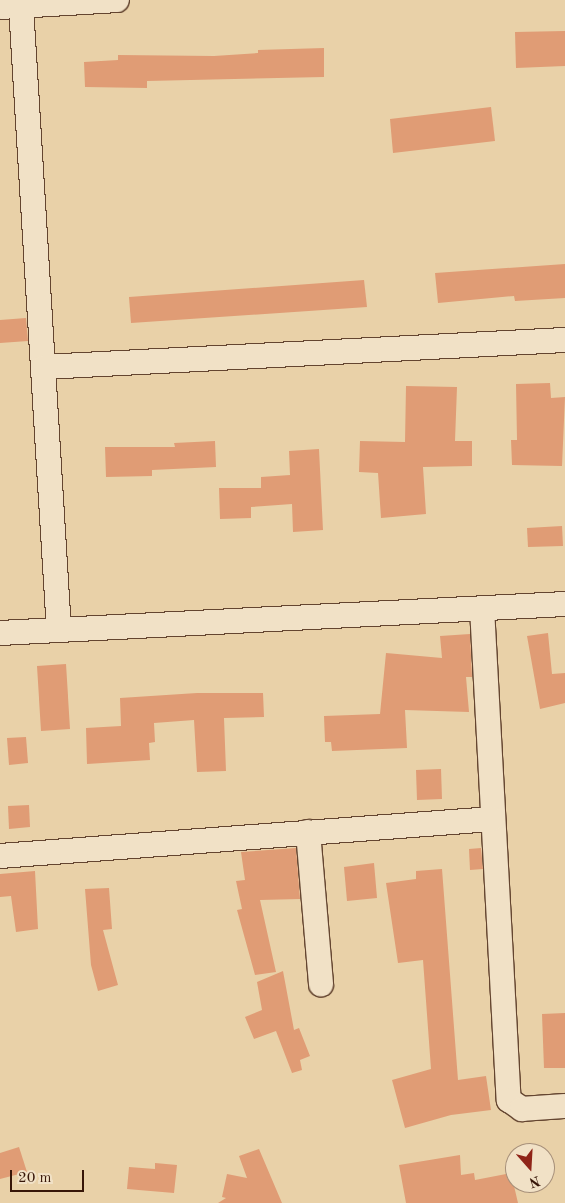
<!DOCTYPE html>
<html>
<head>
<meta charset="utf-8">
<style>
	body { margin:0 }
	#map { position:relative; width:565px; height:1203px; overflow:hidden; background:#e9d1a8; font-family:"Old Standard TT",serif }
	div>[style] { position:absolute }
	.building>* { inset:0; background:#e09c75 }
	.roads { filter:drop-shadow(1px 0 #644530) drop-shadow(-1px 0 #644530) drop-shadow(0 1px #644530) drop-shadow(0 -1px #644530) }
	.minor>* { height:24px; margin:-12px; padding:0 12px; transform-origin:12px; border-radius:12px; background:#f1e1c6 }
	span { translate:-50% -50%; white-space:nowrap; text-align:center; line-height:1.15; -webkit-text-stroke:4.5px #f1e1c6; paint-order:stroke }
	.north { position:absolute; left:505px; top:1143px; width:50px; height:50px; box-sizing:border-box; background:#f1e1c6; border:1px solid #a7907a; border-radius:50%; rotate:161deg; font-size:14px; font-weight:700; line-height:20px; text-align:center; color:#371608 }
	.north::after { content:''; display:block; margin:auto; width:18px; height:22px; background:#8f2418; clip-path:polygon(50% 0,100% 100%,50% 72%,0 100%) }
	.scale { position:absolute; left:10px; top:1170px; width:74px; height:22px; box-sizing:border-box; border:2px solid #371608; border-top:0; padding-left:6px; font-size:15px; line-height:18px; white-space:nowrap; color:#371608; -webkit-text-stroke:4px #f1e1c6; paint-order:stroke }
</style>
</head>
<body>
<div id="map">
	<div class="building">
		<div style="clip-path:polygon(565px 31px,565px 66px,516px 68px,515px 32px)"></div>
		<div style="clip-path:polygon(324px 48px,324px 77px,147px 81px,147px 88px,85px 87px,84px 62px,118px 60px,118px 55px,214px 56px,258px 53px,258px 50px)"></div>
		<div style="clip-path:polygon(491px 107px,495px 141px,393px 153px,390px 119px)"></div>
		<div style="clip-path:polygon(565px 264px,565px 298px,515px 301px,514px 296px,438px 303px,435px 273px)"></div>
		<div style="clip-path:polygon(364px 280px,367px 307px,131px 323px,129px 297px)"></div>
		<div style="clip-path:polygon(26px 318px,28px 341px,0 343px,0 320px)"></div>
		<div style="clip-path:polygon(550px 383px,551px 398px,565px 397px,562px 466px,512px 465px,511px 440px,517px 440px,516px 384px)"></div>
		<div style="clip-path:polygon(406px 386px,457px 387px,455px 441px,472px 441px,472px 466px,423px 467px,426px 514px,381px 518px,378px 473px,359px 472px,360px 441px,405px 442px)"></div>
		<div style="clip-path:polygon(215px 441px,216px 467px,152px 470px,152px 476px,106px 477px,105px 447px,175px 447px,174px 443px)"></div>
		<div style="clip-path:polygon(319px 449px,323px 530px,293px 532px,292px 504px,251px 507px,251px 518px,220px 519px,219px 488px,261px 488px,261px 477px,290px 475px,289px 451px)"></div>
		<div style="clip-path:polygon(562px 526px,563px 546px,528px 547px,527px 528px)"></div>
		<div style="clip-path:polygon(548px 633px,552px 674px,565px 673px,565px 703px,540px 709px,527px 636px)"></div>
		<div style="clip-path:polygon(470px 634px,472px 677px,466px 677px,469px 712px,405px 710px,407px 748px,332px 751px,331px 742px,325px 742px,324px 716px,380px 714px,386px 653px,442px 658px,440px 636px)"></div>
		<div style="clip-path:polygon(66px 664px,70px 729px,41px 731px,37px 666px)"></div>
		<div style="clip-path:polygon(197px 693px,263px 693px,264px 717px,224px 718px,226px 771px,197px 772px,194px 720px,154px 723px,155px 742px,149px 743px,150px 760px,87px 764px,86px 728px,121px 726px,120px 698px)"></div>
		<div style="clip-path:polygon(26px 737px,28px 763px,9px 765px,7px 738px)"></div>
		<div style="clip-path:polygon(441px 769px,442px 799px,417px 800px,416px 770px)"></div>
		<div style="clip-path:polygon(29px 805px,30px 827px,9px 829px,8px 806px)"></div>
		<div style="clip-path:polygon(296px 848px,300px 899px,260px 900px,276px 972px,255px 975px,237px 910px,242px 909px,236px 881px,245px 880px,241px 852px)"></div>
		<div style="clip-path:polygon(481px 848px,483px 869px,470px 870px,469px 849px)"></div>
		<div style="clip-path:polygon(374px 863px,377px 898px,347px 901px,344px 867px)"></div>
		<div style="clip-path:polygon(442px 869px,458px 1080px,486px 1076px,491px 1110px,451px 1115px,405px 1128px,392px 1080px,431px 1069px,423px 960px,398px 963px,386px 883px,416px 879px,416px 871px)"></div>
		<div style="clip-path:polygon(35px 871px,38px 929px,16px 932px,11px 896px,0 897px,0 874px)"></div>
		<div style="clip-path:polygon(109px 888px,112px 929px,103px 930px,118px 985px,98px 991px,91px 965px,85px 889px)"></div>
		<div style="clip-path:polygon(283px 971px,294px 1030px,299px 1028px,310px 1056px,300px 1060px,302px 1070px,292px 1073px,276px 1031px,254px 1039px,245px 1017px,262px 1010px,257px 982px)"></div>
		<div style="clip-path:polygon(565px 1013px,565px 1068px,544px 1068px,542px 1014px)"></div>
		<div style="clip-path:polygon(19px 1147px,27px 1172px,0 1179px,0 1153px)"></div>
		<div style="clip-path:polygon(259px 1149px,282px 1203px,218px 1203px,226px 1198px,222px 1197px,227px 1174px,247px 1178px,239px 1156px)"></div>
		<div style="clip-path:polygon(460px 1155px,461px 1175px,474px 1173px,475px 1180px,511px 1173px,518px 1203px,406px 1203px,399px 1165px)"></div>
		<div style="clip-path:polygon(155px 1163px,177px 1165px,174px 1193px,127px 1189px,129px 1167px,155px 1169px)"></div>
	</div>
	<div class="roads">
		<div class="minor">
			<div style="left:21px;top:6px;width:625px;rotate:86.52deg"></div>
			<div style="left:0;top:7px;width:117px;rotate:-3.4deg"></div>
			<div style="left:44px;top:367px;width:522px;rotate:-2.97deg"></div>
			<div style="left:482px;top:608px;width:493px;rotate:86.9deg"></div>
			<div style="left:509px;top:1100px;width:16px;rotate:35deg"></div>
			<div style="left:522px;top:1109px;width:43px;rotate:-4deg"></div>
			<div style="left:0;top:633px;width:566px;rotate:-2.94deg"></div>
			<div style="left:308px;top:832px;width:153px;rotate:85.1deg"></div>
			<div style="left:0;top:856px;width:494px;rotate:-4.3deg"></div>
		</div>
	</div>
	<div class="north">N</div>
	<div class="scale">20 m</div>
</div>
</body>
</html>
